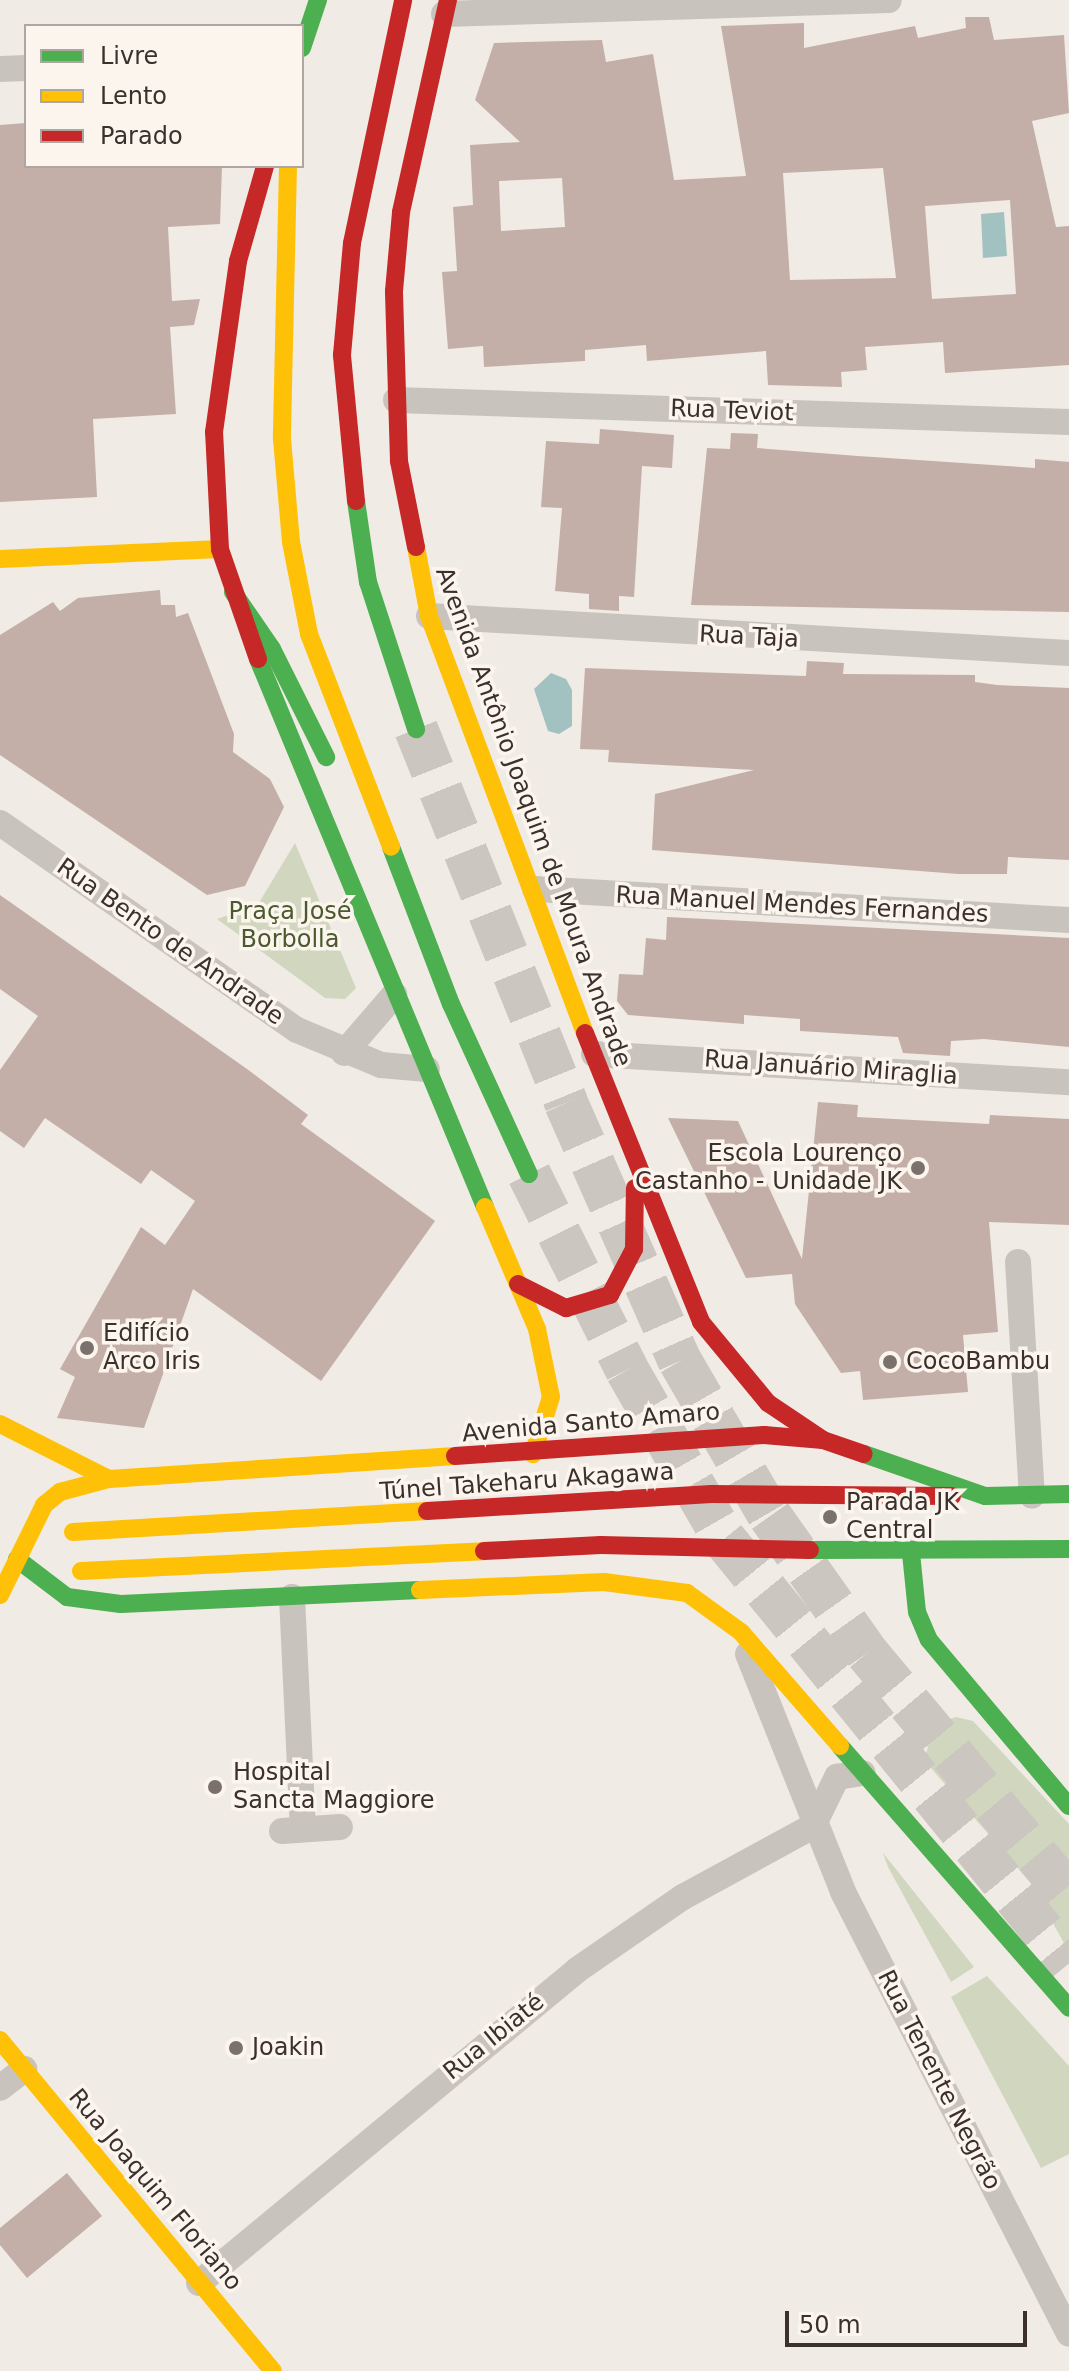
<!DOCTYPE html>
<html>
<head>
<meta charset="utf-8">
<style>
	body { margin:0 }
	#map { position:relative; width:1069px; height:2371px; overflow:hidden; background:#f0ebe5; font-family:"DejaVu Sans",sans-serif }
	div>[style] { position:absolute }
	.green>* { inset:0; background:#d1d6bf }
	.water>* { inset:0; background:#a1c2c1 }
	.building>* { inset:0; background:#c3afa7 }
	.highway-tunnel>* { height:44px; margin-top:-22px; transform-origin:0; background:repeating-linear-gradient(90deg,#ccc6c0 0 44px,transparent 0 66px) }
	.street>* { height:26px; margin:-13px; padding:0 13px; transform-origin:13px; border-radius:13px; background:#c9c3be }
	.fast>* { height:18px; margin:-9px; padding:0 9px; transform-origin:9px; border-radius:9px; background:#4caf50 }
	.slow>* { height:18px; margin:-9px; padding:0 9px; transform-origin:9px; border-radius:9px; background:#ffc107 }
	.jam>* { height:18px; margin:-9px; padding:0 9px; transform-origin:9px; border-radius:9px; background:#c62828 }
	.dots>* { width:22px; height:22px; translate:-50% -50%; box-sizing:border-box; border:4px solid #fbf5ee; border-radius:50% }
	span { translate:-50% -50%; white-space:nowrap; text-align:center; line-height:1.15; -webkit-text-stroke:7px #fbf5ee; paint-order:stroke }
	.street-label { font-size:24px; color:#3b302b }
	.park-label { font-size:24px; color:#4a5a2e }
	.poi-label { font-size:24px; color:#3b302b }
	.right { translate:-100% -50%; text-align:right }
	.left { translate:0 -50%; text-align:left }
	.legend { position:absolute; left:24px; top:24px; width:280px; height:144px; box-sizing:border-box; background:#fbf5ee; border:2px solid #aea6a0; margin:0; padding:10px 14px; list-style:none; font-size:24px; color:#3b302b }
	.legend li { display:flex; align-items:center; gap:16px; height:40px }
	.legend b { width:40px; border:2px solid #aea6a0 }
	.scale { position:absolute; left:785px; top:2311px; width:242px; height:36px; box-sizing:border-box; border:4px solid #3b302b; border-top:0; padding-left:10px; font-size:24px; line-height:28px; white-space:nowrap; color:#3b302b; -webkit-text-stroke:6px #fbf5ee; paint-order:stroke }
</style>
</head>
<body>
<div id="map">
	<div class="green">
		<div style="clip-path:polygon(295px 843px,356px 988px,345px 999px,325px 998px,217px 919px,257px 906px)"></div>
		<div style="clip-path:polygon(956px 1717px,973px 1721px,1069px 1824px,1069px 1952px,1030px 1882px,924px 1760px,935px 1724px)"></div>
		<div style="clip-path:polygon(883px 1853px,974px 1967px,951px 1982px,888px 1867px)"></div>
		<div style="clip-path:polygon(987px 1976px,1069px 2066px,1069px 2154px,1041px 2168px,951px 1997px)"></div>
	</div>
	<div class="water">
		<div style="clip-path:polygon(1004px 212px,1007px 256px,983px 258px,981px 214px)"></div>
		<div style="clip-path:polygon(551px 673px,566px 679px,572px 690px,572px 726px,559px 734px,548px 731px,534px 689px)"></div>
	</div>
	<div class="building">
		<div style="clip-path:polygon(evenodd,965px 17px,989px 17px,994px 40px,1064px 35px,1069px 113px,1032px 121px,1056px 227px,1069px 226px,1069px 365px,945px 373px,943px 342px,865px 347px,867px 370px,841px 372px,842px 387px,768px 385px,766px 351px,647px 361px,646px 345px,585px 350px,585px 361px,484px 367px,483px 346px,448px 349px,442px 272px,457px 271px,453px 207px,473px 205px,470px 145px,520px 142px,475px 100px,494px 43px,602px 40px,606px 62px,653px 54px,674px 180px,746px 176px,721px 26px,804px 23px,804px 48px,915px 26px,918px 38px,966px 28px,965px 17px,883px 168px,896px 278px,790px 280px,783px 173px,883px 168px,965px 17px,562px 178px,565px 227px,501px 231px,499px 181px,562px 178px,965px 17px,1010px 200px,1016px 294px,932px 299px,925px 206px,1010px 200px)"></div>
		<div style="clip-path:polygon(26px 123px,26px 166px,222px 166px,220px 224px,168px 227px,172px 301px,200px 299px,194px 325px,170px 327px,176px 414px,93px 419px,97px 497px,0 502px,0 125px)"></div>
		<div style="clip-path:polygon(600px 429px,674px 435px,672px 468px,642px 466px,634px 597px,619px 596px,619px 611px,589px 609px,589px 594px,555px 591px,562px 508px,541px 507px,546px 441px,599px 444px)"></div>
		<div style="clip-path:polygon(731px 433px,758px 434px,757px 448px,858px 456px,1035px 468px,1035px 459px,1069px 462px,1069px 612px,691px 605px,707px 448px,730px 449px)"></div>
		<div style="clip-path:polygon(160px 590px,161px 605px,175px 605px,176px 617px,188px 613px,234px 734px,233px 752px,270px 779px,284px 807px,245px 886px,207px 895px,0 755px,0 635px,53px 602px,60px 611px,78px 598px)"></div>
		<div style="clip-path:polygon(807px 661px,844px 663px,843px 674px,975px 675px,975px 682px,997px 685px,1069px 688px,1069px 860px,1008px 857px,1007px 874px,958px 874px,652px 850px,655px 794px,754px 770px,608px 762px,609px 750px,580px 749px,585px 668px,806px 676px)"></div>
		<div style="clip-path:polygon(0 895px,247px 1069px,308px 1115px,301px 1124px,435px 1221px,321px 1381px,193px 1289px,144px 1428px,57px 1418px,75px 1377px,60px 1369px,141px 1227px,165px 1245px,195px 1201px,151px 1170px,141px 1184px,45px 1118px,24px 1148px,0 1131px,0 1070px,38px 1016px,0 989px)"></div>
		<div style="clip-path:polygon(667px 917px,1069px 938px,1069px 1047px,984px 1039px,951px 1041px,950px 1056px,903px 1053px,898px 1037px,800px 1031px,800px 1019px,744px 1015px,744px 1024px,628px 1015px,617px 1001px,619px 974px,643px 975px,646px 938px,666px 940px)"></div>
		<div style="clip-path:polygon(818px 1102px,858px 1105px,857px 1117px,989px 1124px,990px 1115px,1069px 1119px,1069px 1225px,989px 1222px,998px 1332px,963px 1335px,968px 1392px,863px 1400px,860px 1371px,841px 1373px,795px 1304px,792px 1274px,746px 1278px,668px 1118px,738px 1121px,802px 1259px)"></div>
		<div style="clip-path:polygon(67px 2173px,102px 2216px,27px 2278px,0 2245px,0 2228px)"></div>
	</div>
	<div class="highway-tunnel">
		<div style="left:416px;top:729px;width:403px;rotate:68.1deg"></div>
		<div style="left:566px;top:1103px;width:282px;rotate:66.2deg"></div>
		<div style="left:680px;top:1361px;width:179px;rotate:59.9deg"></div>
		<div style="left:770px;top:1516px;width:168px;rotate:54.7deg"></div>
		<div style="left:867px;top:1653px;width:315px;rotate:50.1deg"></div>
		<div style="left:529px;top:1174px;width:219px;rotate:63.4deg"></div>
		<div style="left:627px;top:1370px;width:195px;rotate:60.1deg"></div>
		<div style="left:724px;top:1539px;width:547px;rotate:50.87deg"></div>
	</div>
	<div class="street">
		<div style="left:444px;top:14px;width:445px;rotate:-1.8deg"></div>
		<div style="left:0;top:69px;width:26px;rotate:-2deg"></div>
		<div style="left:396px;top:400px;width:673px;rotate:1.87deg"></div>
		<div style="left:429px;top:616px;width:641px;rotate:3.31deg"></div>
		<div style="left:0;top:823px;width:362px;rotate:34.9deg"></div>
		<div style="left:297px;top:1030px;width:91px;rotate:22.6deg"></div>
		<div style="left:381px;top:1065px;width:46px;rotate:5deg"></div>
		<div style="left:535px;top:889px;width:535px;rotate:3.32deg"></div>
		<div style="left:344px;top:1053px;width:77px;rotate:-49.2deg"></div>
		<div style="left:594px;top:1054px;width:476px;rotate:3.4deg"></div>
		<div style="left:1018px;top:1262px;width:234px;rotate:86.6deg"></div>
		<div style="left:292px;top:1597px;width:232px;rotate:87.3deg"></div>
		<div style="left:748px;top:1654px;width:256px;rotate:68.2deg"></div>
		<div style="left:843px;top:1892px;width:496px;rotate:62.9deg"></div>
		<div style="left:813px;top:1826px;width:55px;rotate:-63.9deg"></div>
		<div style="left:837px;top:1777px;width:26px;rotate:-9deg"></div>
		<div style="left:282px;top:1831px;width:58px;rotate:-3.9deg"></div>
		<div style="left:0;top:2088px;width:31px;rotate:-38deg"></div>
		<div style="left:199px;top:2283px;width:491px;rotate:-39.6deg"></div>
		<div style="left:577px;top:1970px;width:129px;rotate:-34.6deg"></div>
		<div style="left:683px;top:1897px;width:148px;rotate:-28.6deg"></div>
	</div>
	<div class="fast">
		<div style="left:302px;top:48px;width:51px;rotate:-71.6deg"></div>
		<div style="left:356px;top:501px;width:82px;rotate:81.6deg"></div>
		<div style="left:368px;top:582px;width:155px;rotate:71.9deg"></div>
		<div style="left:233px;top:592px;width:69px;rotate:55.6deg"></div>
		<div style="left:272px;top:649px;width:121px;rotate:63.4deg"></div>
		<div style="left:258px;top:659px;width:593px;rotate:67.5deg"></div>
		<div style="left:391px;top:847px;width:168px;rotate:69.1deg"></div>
		<div style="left:451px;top:1004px;width:187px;rotate:65.4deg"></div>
		<div style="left:864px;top:1454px;width:128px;rotate:19.1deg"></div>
		<div style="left:985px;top:1496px;width:84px;rotate:-1.4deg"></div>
		<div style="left:810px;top:1550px;width:259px;rotate:-0.2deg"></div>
		<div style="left:911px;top:1553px;width:59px;rotate:84.2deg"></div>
		<div style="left:917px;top:1612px;width:30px;rotate:67deg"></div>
		<div style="left:929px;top:1640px;width:217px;rotate:49.9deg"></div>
		<div style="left:17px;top:1559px;width:63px;rotate:37.2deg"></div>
		<div style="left:67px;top:1597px;width:54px;rotate:7.4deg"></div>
		<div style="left:121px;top:1604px;width:299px;rotate:-2.7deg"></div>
		<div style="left:840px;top:1746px;width:348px;rotate:48.8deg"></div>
	</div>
	<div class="slow">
		<div style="left:288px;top:166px;width:273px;rotate:91.3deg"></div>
		<div style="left:282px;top:439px;width:103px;rotate:85deg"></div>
		<div style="left:291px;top:542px;width:94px;rotate:78.9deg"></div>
		<div style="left:309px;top:634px;width:228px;rotate:68.9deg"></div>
		<div style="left:416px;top:547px;width:70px;rotate:79.3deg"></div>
		<div style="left:429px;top:616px;width:445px;rotate:69.5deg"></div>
		<div style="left:0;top:559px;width:220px;rotate:-2.6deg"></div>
		<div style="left:485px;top:1207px;width:133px;rotate:66.9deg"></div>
		<div style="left:537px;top:1329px;width:69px;rotate:78.4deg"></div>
		<div style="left:551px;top:1397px;width:60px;rotate:107.5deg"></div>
		<div style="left:0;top:1424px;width:122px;rotate:26.8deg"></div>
		<div style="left:73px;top:1532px;width:355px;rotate:-3.4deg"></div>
		<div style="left:81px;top:1571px;width:403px;rotate:-2.8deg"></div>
		<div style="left:420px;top:1590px;width:184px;rotate:-2.5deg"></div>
		<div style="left:604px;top:1582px;width:84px;rotate:7.5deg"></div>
		<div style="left:687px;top:1593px;width:67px;rotate:35.8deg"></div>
		<div style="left:741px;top:1632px;width:151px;rotate:49deg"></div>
		<div style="left:0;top:1595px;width:100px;rotate:-63.9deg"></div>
		<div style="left:44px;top:1505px;width:21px;rotate:-39deg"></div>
		<div style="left:60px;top:1492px;width:51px;rotate:-14.9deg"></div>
		<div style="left:109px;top:1479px;width:347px;rotate:-3.8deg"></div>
		<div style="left:0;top:2040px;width:429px;rotate:50.5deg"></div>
	</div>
	<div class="jam">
		<div style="left:356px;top:501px;width:147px;rotate:-95.5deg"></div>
		<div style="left:342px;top:355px;width:112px;rotate:-84.9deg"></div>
		<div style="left:352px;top:243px;width:248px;rotate:-78.1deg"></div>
		<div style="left:416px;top:547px;width:88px;rotate:-101.2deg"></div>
		<div style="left:399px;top:461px;width:170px;rotate:-91.7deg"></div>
		<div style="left:394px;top:291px;width:79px;rotate:-84.9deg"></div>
		<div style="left:401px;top:212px;width:217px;rotate:-77.5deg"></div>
		<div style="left:258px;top:659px;width:116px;rotate:-109.1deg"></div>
		<div style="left:220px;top:549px;width:117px;rotate:-92.9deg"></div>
		<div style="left:214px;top:432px;width:173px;rotate:-82deg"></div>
		<div style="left:238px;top:261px;width:99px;rotate:-74.1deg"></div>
		<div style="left:585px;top:1033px;width:311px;rotate:68.1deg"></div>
		<div style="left:701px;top:1322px;width:105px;rotate:50.4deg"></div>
		<div style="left:768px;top:1403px;width:66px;rotate:33.9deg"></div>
		<div style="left:518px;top:1284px;width:54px;rotate:26.6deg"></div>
		<div style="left:566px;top:1308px;width:46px;rotate:-16.5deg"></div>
		<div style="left:610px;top:1295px;width:52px;rotate:-62.4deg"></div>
		<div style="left:634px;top:1249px;width:61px;rotate:-89.1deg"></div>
		<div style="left:455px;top:1456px;width:310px;rotate:-3.9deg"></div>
		<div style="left:764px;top:1435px;width:59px;rotate:4.8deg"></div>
		<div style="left:823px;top:1440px;width:43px;rotate:18.9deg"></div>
		<div style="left:427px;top:1511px;width:285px;rotate:-3.4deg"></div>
		<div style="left:711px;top:1494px;width:241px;rotate:0.5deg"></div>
		<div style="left:484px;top:1551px;width:117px;rotate:-2.9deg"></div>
		<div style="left:601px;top:1545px;width:209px;rotate:1.4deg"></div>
	</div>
	<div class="dots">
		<div style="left:918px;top:1168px;background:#7a716c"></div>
		<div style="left:87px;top:1348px;background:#7a716c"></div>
		<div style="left:890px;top:1362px;background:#7a716c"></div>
		<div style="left:830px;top:1517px;background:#7a716c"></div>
		<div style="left:215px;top:1787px;background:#7a716c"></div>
		<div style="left:236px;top:2048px;background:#7a716c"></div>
	</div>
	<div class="street-label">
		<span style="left:732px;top:411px;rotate:2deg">Rua Teviot</span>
		<span style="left:749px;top:637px;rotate:3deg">Rua Taja</span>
		<span style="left:533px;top:817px;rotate:70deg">Avenida Antônio Joaquim de Moura Andrade</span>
		<span style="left:802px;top:905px;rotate:3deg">Rua Manuel Mendes Fernandes</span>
		<span style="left:170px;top:942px;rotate:35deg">Rua Bento de Andrade</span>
		<span style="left:831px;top:1068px;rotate:4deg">Rua Januário Miraglia</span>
		<span style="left:591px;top:1423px;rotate:-5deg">Avenida Santo Amaro</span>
		<span style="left:527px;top:1482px;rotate:-4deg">Túnel Takeharu Akagawa</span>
		<span style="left:494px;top:2037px;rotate:-39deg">Rua Ibiaté</span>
		<span style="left:939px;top:2080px;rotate:63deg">Rua Tenente Negrão</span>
		<span style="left:155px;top:2190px;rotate:50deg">Rua Joaquim Floriano</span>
	</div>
	<div class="park-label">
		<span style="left:290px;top:926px">Praça José<br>Borbolla</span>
	</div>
	<div class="poi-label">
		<span class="right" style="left:902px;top:1168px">Escola Lourenço<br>Castanho - Unidade JK</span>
		<span class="left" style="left:103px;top:1348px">Edifício<br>Arco Iris</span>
		<span class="left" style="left:906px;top:1362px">CocoBambu</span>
		<span class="left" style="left:846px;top:1517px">Parada JK<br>Central</span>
		<span class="left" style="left:233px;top:1787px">Hospital<br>Sancta Maggiore</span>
		<span class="left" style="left:252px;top:2048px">Joakin</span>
	</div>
	<ul class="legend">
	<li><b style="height:10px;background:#4caf50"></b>Livre</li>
	<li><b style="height:10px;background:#ffc107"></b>Lento</li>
	<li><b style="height:10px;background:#c62828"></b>Parado</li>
	</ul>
	<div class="scale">50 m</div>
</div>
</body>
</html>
